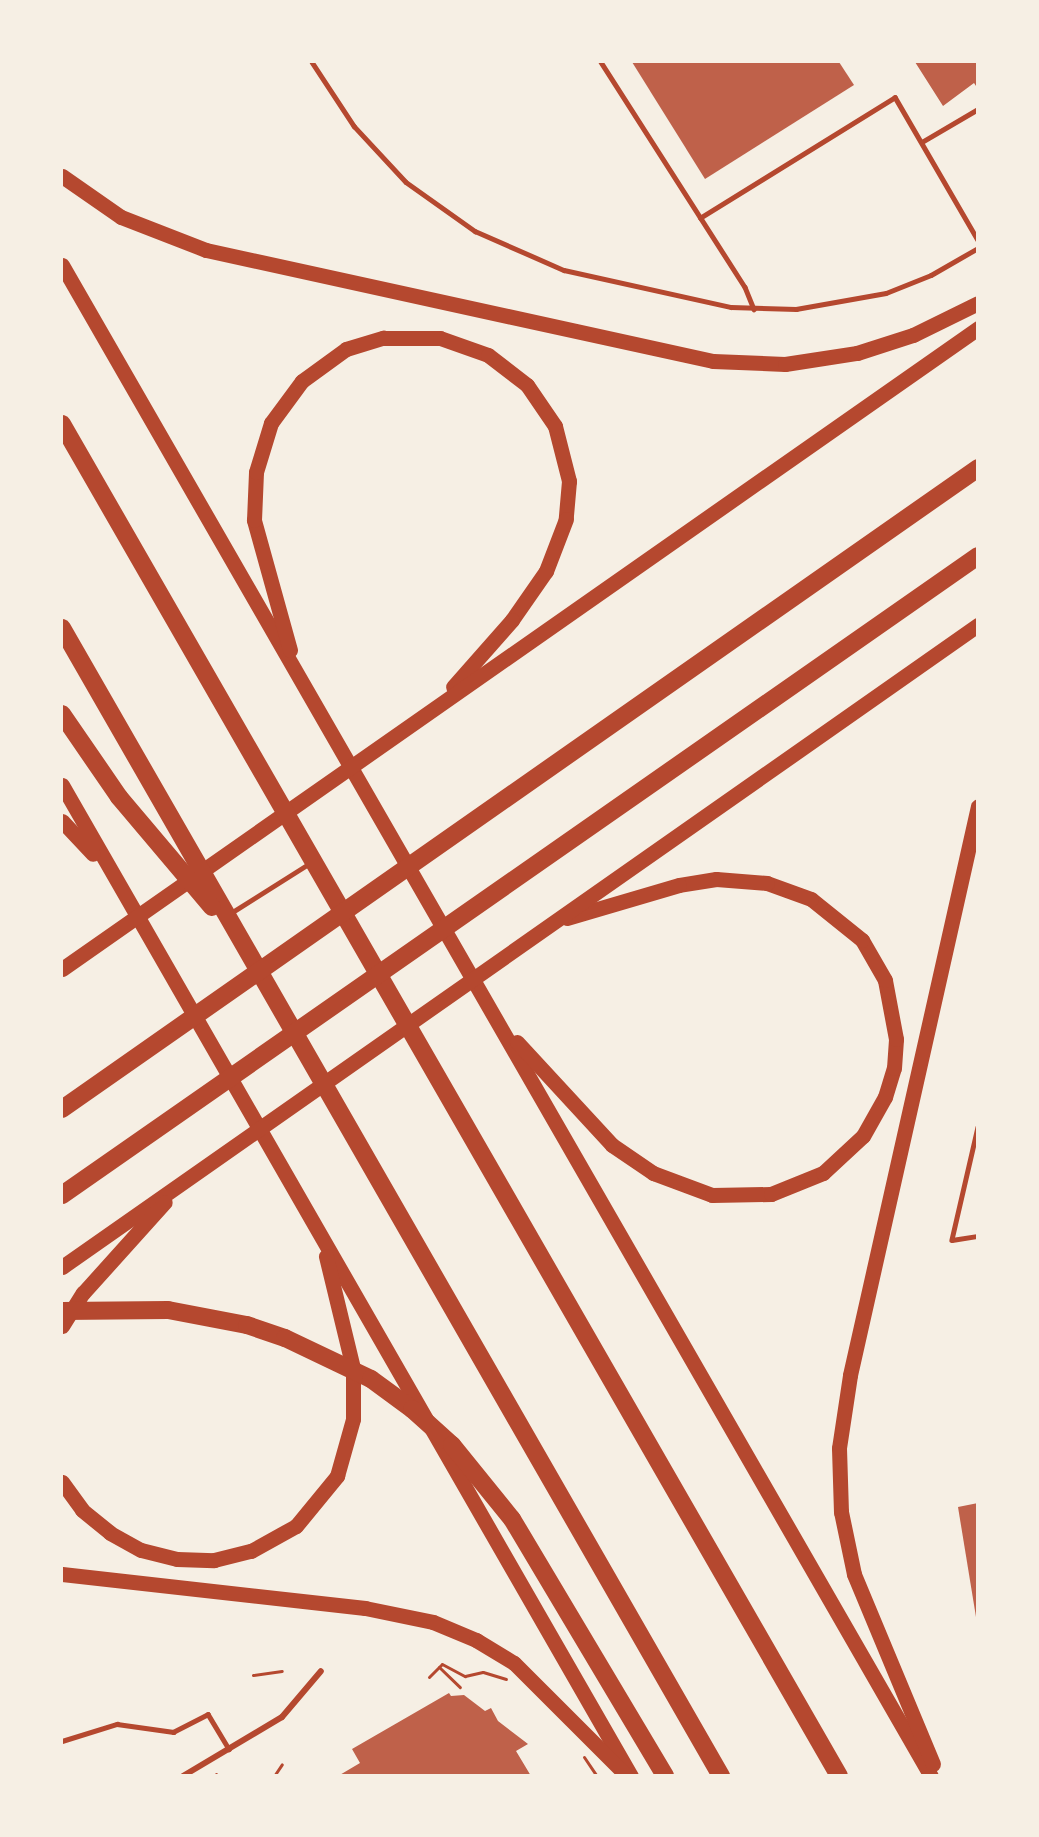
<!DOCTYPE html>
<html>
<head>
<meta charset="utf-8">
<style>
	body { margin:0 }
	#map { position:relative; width:1039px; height:1837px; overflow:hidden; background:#f6efe4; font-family:"DM Sans",sans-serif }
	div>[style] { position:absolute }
	.building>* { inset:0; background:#bf614a }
	.path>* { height:3px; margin:-1.5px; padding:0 1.5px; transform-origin:1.5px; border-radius:1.5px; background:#b5482f }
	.service>* { height:4.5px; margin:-2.25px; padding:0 2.25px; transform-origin:2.25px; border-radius:2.25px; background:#b5482f }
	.minor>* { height:6px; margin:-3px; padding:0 3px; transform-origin:3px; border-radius:3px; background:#b5482f }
	.primary>* { height:15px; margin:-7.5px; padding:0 7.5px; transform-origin:7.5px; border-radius:7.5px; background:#b5482f }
	.motorway>* { height:18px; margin:-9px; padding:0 9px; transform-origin:9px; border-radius:9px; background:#b5482f }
	span { translate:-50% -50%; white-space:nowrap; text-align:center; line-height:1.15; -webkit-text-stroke:4.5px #f6efe4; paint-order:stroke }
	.frame { position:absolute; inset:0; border:63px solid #f6efe4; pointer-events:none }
</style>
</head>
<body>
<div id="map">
	<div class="building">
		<div style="clip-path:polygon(632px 62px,839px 62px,854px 85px,705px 179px)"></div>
		<div style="clip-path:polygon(915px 62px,978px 62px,978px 89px,974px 83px,943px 106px)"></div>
		<div style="clip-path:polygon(978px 1503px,978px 1617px,976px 1617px,958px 1507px)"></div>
		<div style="clip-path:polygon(449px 1693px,451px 1696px,464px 1695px,485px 1711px,491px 1708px,498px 1721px,528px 1744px,516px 1751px,531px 1776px,338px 1776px,360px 1763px,352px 1749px)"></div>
	</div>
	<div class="path">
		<div style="left:439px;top:1667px;width:29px;rotate:44deg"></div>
		<div style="left:253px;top:1675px;width:29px;rotate:-8deg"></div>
		<div style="left:429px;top:1677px;width:18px;rotate:-45deg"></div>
		<div style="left:442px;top:1664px;width:26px;rotate:28deg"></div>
		<div style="left:465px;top:1676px;width:18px;rotate:-13deg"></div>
		<div style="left:483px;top:1672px;width:24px;rotate:17deg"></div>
		<div style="left:584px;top:1757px;width:23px;rotate:56deg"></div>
		<div style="left:216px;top:1774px;width:2px;rotate:63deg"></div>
		<div style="left:274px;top:1776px;width:14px;rotate:-56deg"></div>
	</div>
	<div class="service">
		<div style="left:312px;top:62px;width:77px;rotate:56.7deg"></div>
		<div style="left:354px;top:126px;width:76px;rotate:47.1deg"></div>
		<div style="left:406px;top:182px;width:85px;rotate:35.4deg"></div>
		<div style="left:475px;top:231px;width:97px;rotate:23.7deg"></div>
		<div style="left:564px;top:270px;width:171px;rotate:12.5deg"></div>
		<div style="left:731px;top:307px;width:65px;rotate:1.8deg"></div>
		<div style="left:796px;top:309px;width:91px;rotate:-10.1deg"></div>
		<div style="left:886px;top:293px;width:48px;rotate:-21.8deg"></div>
		<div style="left:931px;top:275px;width:54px;rotate:-29.9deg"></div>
		<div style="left:601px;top:62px;width:267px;rotate:57.4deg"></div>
		<div style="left:745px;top:287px;width:24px;rotate:68deg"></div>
		<div style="left:922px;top:142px;width:65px;rotate:-30.5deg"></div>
		<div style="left:700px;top:218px;width:229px;rotate:-31.8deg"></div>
		<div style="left:895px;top:97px;width:165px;rotate:59.9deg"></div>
		<div style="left:231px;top:913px;width:93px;rotate:-32.3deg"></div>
		<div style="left:978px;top:1127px;width:116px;rotate:103deg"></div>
		<div style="left:952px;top:1240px;width:26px;rotate:-9deg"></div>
		<div style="left:62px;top:1741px;width:58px;rotate:-17.2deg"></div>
		<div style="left:117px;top:1724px;width:57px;rotate:8.1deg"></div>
		<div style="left:173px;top:1732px;width:39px;rotate:-27deg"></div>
		<div style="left:208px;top:1714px;width:41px;rotate:59deg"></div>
	</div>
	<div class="minor">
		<div style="left:183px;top:1776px;width:115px;rotate:-30.8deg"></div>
		<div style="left:282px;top:1717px;width:60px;rotate:-49.7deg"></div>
	</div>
	<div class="primary">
		<div style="left:62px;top:176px;width:72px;rotate:34.8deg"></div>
		<div style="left:121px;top:217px;width:91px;rotate:21.2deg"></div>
		<div style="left:206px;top:250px;width:519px;rotate:12.35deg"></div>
		<div style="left:713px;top:361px;width:72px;rotate:2.4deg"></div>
		<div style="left:785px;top:364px;width:73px;rotate:-8.7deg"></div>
		<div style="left:857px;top:353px;width:59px;rotate:-17.8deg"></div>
		<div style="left:913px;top:335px;width:72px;rotate:-26.2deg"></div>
		<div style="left:62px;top:265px;width:1743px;rotate:60.1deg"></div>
		<div style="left:290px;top:650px;width:135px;rotate:-105.5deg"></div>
		<div style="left:254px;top:520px;width:48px;rotate:-87.6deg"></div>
		<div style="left:256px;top:472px;width:51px;rotate:-73deg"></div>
		<div style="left:271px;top:423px;width:52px;rotate:-53.6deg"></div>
		<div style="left:302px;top:381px;width:54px;rotate:-36deg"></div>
		<div style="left:346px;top:349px;width:39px;rotate:-17deg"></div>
		<div style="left:383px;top:338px;width:57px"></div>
		<div style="left:440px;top:338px;width:51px;rotate:19.5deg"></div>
		<div style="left:488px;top:355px;width:49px;rotate:37.6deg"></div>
		<div style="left:527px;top:385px;width:50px;rotate:55.7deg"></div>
		<div style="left:555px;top:426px;width:57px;rotate:75.7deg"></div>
		<div style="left:569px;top:481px;width:38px;rotate:95deg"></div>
		<div style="left:566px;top:519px;width:56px;rotate:111deg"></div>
		<div style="left:546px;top:571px;width:60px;rotate:124.8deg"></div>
		<div style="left:512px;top:620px;width:89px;rotate:131.4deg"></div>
		<div style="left:62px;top:785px;width:1143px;rotate:60.14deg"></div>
		<div style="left:62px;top:821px;width:45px;rotate:46.8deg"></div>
		<div style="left:62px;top:969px;width:1118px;rotate:-34.98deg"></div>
		<div style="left:517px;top:1042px;width:140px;rotate:47.3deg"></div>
		<div style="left:612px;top:1145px;width:50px;rotate:34.3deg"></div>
		<div style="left:653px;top:1173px;width:63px;rotate:20.4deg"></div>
		<div style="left:712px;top:1195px;width:59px;rotate:-1deg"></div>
		<div style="left:771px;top:1194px;width:56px;rotate:-22deg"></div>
		<div style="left:823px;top:1173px;width:54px;rotate:-42.8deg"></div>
		<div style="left:863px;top:1136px;width:45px;rotate:-60.6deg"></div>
		<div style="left:885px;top:1097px;width:30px;rotate:-73deg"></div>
		<div style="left:894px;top:1068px;width:29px;rotate:-86deg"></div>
		<div style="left:896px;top:1039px;width:60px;rotate:-100.6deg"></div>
		<div style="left:885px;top:980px;width:46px;rotate:-119.9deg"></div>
		<div style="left:862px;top:940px;width:65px;rotate:-141.2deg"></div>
		<div style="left:811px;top:899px;width:47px;rotate:-160deg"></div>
		<div style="left:767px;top:883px;width:51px;rotate:-175.5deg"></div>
		<div style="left:716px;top:879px;width:37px;rotate:171deg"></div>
		<div style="left:679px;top:885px;width:117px;rotate:163.6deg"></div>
		<div style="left:62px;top:1267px;width:1119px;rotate:-35.03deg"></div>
		<div style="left:62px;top:1326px;width:39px;rotate:-58deg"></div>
		<div style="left:83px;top:1293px;width:122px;rotate:-48deg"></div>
		<div style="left:62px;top:1482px;width:34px;rotate:54deg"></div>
		<div style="left:82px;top:1510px;width:36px;rotate:39deg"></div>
		<div style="left:110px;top:1533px;width:35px;rotate:29deg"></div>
		<div style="left:141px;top:1550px;width:37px;rotate:14deg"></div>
		<div style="left:177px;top:1559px;width:37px;rotate:2deg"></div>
		<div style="left:214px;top:1560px;width:38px;rotate:-14deg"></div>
		<div style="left:251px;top:1551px;width:51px;rotate:-29.1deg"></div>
		<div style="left:296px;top:1526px;width:65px;rotate:-50.6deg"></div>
		<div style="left:337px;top:1476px;width:59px;rotate:-74.3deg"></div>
		<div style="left:353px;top:1419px;width:51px;rotate:-90deg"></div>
		<div style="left:353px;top:1368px;width:115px;rotate:-103.6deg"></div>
		<div style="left:62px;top:1574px;width:305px;rotate:6.4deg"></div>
		<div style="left:365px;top:1608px;width:69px;rotate:11.6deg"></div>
		<div style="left:433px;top:1622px;width:47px;rotate:22.7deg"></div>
		<div style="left:476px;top:1640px;width:44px;rotate:31.2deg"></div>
		<div style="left:514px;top:1663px;width:156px;rotate:45deg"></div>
		<div style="left:933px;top:1764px;width:206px;rotate:-112.6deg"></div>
		<div style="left:854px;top:1574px;width:63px;rotate:-101.8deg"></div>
		<div style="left:841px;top:1512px;width:64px;rotate:-91.8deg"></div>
		<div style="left:839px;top:1448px;width:74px;rotate:-81.4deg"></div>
		<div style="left:850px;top:1375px;width:583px;rotate:-77.32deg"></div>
	</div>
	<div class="motorway">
		<div style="left:62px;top:424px;width:1559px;rotate:60.11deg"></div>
		<div style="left:62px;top:628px;width:1324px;rotate:60.14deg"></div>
		<div style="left:62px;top:714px;width:101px;rotate:55.5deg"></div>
		<div style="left:119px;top:797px;width:144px;rotate:49.8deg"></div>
		<div style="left:62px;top:1109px;width:1118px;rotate:-34.98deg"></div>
		<div style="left:62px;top:1195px;width:1117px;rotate:-34.9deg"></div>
		<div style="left:62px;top:1311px;width:106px;rotate:-0.5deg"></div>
		<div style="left:168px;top:1310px;width:80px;rotate:10.8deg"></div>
		<div style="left:247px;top:1325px;width:40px;rotate:18.9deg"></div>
		<div style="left:285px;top:1338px;width:95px;rotate:25.5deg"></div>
		<div style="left:371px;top:1379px;width:51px;rotate:36.2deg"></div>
		<div style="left:412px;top:1409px;width:54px;rotate:42deg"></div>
		<div style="left:452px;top:1445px;width:95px;rotate:51deg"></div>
		<div style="left:512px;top:1519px;width:299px;rotate:59.2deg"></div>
	</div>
	<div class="frame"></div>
</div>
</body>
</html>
